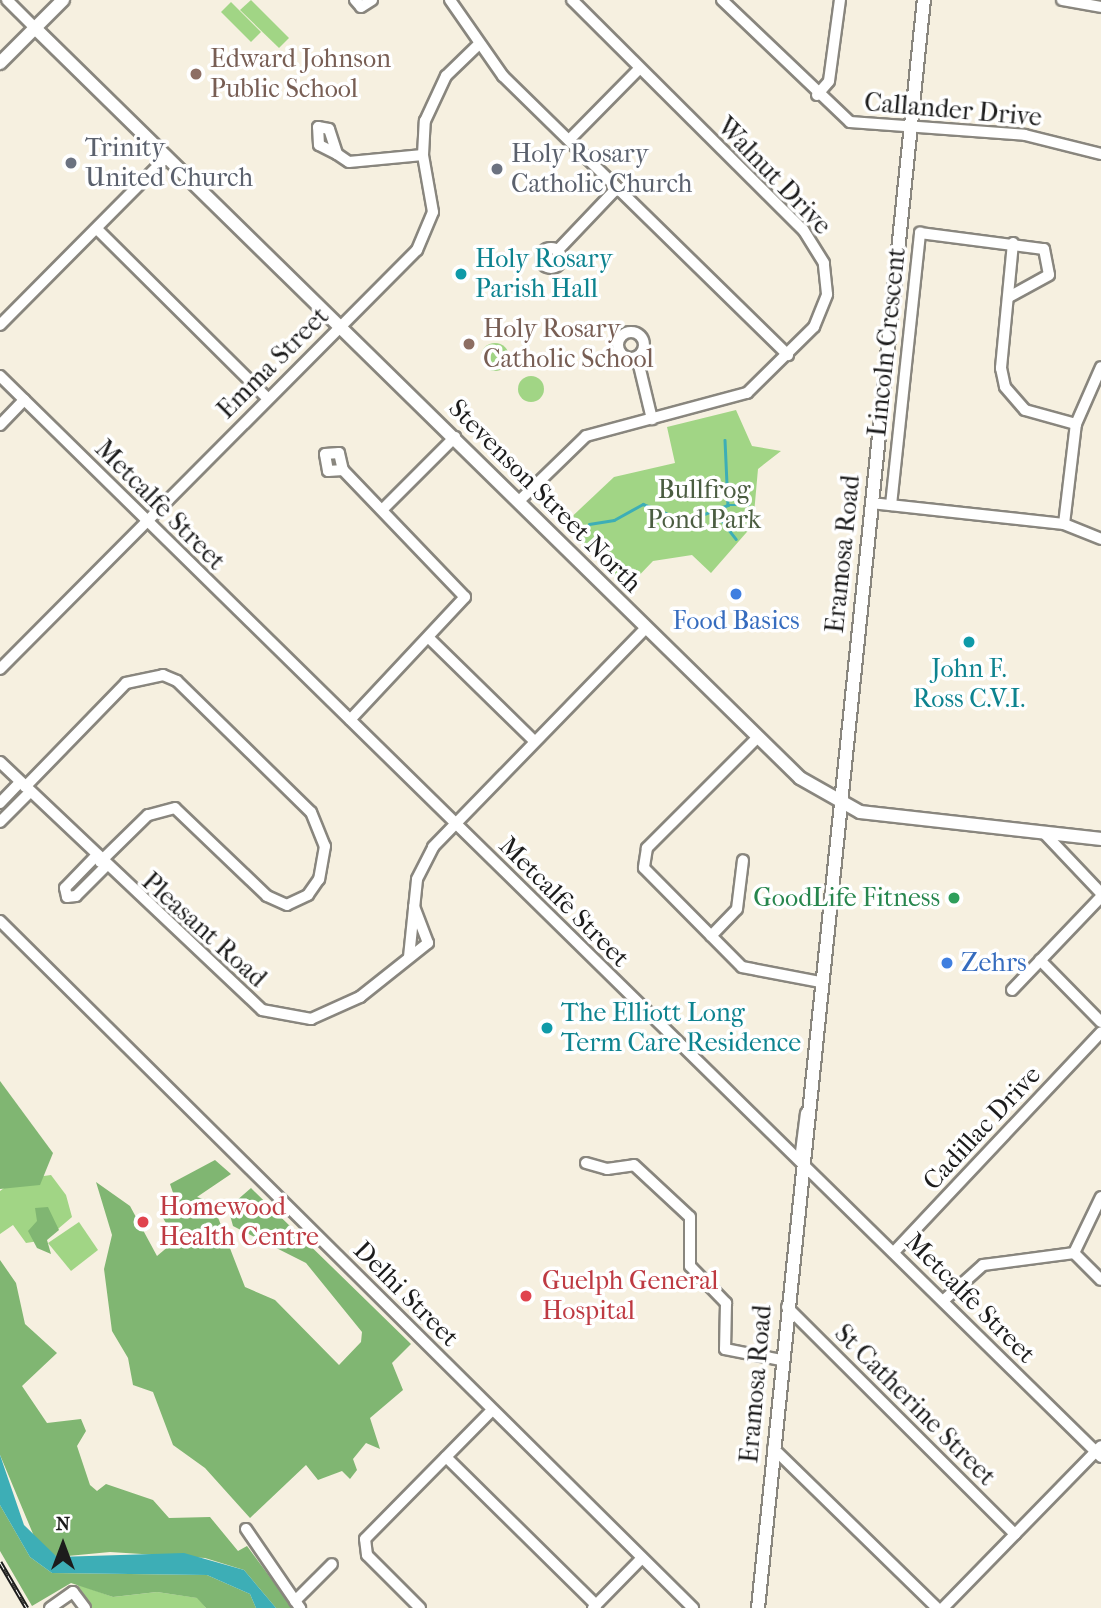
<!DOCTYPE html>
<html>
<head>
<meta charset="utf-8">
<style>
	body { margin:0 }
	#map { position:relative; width:1101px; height:1608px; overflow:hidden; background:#f6f0e0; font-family:"IM FELL French Canon",serif }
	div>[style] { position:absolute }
	.green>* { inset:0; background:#a1d585 }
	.round { border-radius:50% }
	.forest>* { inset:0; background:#80b672 }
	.water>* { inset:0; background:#3daeb6 }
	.stream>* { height:2.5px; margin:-1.25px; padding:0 1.25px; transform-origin:1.25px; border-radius:1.25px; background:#3daeb6 }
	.roads { filter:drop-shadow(2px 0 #89867e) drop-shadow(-2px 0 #89867e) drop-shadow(0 2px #89867e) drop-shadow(0 -2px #89867e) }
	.minor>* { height:10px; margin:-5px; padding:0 5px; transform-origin:5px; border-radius:5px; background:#fff }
	.minor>.ring { margin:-5px; padding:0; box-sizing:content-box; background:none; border:10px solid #fff; border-radius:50% }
	.major>* { height:12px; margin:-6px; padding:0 6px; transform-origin:6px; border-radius:6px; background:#fff }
	.rail>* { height:5px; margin-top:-2.5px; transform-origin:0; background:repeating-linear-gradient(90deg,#fff 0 8px,#1c1c1c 0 16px); box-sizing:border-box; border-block:2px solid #1c1c1c }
	.dots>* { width:19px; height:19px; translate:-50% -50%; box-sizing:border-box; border:4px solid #fff; border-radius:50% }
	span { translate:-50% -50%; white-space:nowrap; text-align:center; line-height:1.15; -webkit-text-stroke:7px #fff; paint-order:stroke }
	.education-label { font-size:26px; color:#785e54 }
	.left { translate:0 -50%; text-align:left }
	.street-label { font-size:26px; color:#1c1c1c }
	.worship-label { font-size:26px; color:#5b616d }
	.culture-label { font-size:26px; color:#0d838f }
	.park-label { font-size:26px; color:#4b5d41 }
	.shop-label { font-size:26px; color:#366cbe }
	.leisure-label { font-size:26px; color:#27864d }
	.right { translate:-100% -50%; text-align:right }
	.health-label { font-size:26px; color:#be3a42 }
	.north { position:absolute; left:28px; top:1510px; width:70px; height:70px; -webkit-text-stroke:5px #fff; paint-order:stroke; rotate:0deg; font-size:19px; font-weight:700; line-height:28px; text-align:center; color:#1c1c1c }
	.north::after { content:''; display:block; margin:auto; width:24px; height:32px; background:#1c1c1c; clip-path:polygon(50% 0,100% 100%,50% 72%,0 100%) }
</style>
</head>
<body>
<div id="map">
	<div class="green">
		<div style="clip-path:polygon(251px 0,289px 38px,279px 48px,240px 10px)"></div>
		<div style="clip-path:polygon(231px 2px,261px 32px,251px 42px,221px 12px)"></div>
		<div class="round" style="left:481px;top:343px;width:28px;height:28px"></div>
		<div class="round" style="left:518px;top:376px;width:26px;height:26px"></div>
		<div style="clip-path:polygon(736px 410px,752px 446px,781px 451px,758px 469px,753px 525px,711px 573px,692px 555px,653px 561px,627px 588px,563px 525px,614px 477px,675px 463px,667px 427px)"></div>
		<div style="clip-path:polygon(51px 1175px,66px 1195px,72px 1217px,45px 1240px,26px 1243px,13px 1225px,0 1234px,0 1191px,15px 1180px)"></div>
		<div style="clip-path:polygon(79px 1222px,98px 1250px,71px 1271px,48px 1243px)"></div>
		<div style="clip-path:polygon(77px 1584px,113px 1597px,157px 1592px,198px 1598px,206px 1608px,91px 1608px)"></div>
	</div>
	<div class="forest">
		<div style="clip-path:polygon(0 1081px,53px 1153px,40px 1185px,0 1189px)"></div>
		<div style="clip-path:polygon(215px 1160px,231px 1174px,197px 1197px,212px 1202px,245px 1287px,275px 1300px,339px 1365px,361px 1342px,362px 1332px,306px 1263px,233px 1226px,228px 1208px,251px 1188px,411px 1344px,392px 1363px,403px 1390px,370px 1418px,380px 1449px,366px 1443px,353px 1459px,357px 1470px,350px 1479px,342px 1471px,318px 1480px,306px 1465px,250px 1518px,205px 1468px,173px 1445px,153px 1392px,133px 1385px,128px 1358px,112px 1331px,104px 1269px,112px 1235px,96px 1182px,130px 1206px,157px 1256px,176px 1240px,163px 1218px,180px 1213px,170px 1184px)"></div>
		<div style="clip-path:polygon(48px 1207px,59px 1230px,47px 1240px,51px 1254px,37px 1248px,28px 1231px,37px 1221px,35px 1208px)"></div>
		<div style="clip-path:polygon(0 1260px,16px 1283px,25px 1324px,57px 1353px,22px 1386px,47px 1423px,81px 1419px,86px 1431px,77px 1446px,90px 1485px,97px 1491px,106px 1484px,153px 1500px,169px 1518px,210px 1517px,238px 1551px,247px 1546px,293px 1608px,276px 1608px,244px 1570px,205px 1558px,110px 1552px,57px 1557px,36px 1541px,0 1455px)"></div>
		<div style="clip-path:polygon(0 1505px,30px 1557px,52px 1573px,207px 1575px,250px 1594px,256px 1608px,206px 1608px,197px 1598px,157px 1592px,113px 1597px,71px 1583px,32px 1606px,0 1551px)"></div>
	</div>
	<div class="water">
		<div style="clip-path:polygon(0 1455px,24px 1525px,57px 1557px,184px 1553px,244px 1570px,276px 1608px,256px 1608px,250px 1594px,207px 1575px,52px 1573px,30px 1557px,0 1505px)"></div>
	</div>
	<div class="stream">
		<div style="left:725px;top:440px;width:65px;rotate:87.4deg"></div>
		<div style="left:715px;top:512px;width:34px;rotate:52deg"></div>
		<div style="left:589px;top:524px;width:25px;rotate:-9deg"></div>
		<div style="left:614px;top:520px;width:33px;rotate:-29deg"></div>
		<div style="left:643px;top:504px;width:46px;rotate:21.6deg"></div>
		<div style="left:686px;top:521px;width:45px;rotate:-20.9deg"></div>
		<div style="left:728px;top:505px;width:21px"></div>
	</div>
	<div class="roads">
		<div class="minor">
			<div style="left:7px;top:0;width:40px;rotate:45deg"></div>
			<div style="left:355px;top:0;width:9px;rotate:49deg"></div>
			<div style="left:361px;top:7px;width:13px;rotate:-32deg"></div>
			<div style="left:450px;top:0;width:93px;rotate:55.1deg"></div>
			<div style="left:503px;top:76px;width:399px;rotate:44.4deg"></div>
			<div style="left:722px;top:0;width:177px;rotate:43.6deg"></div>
			<div style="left:850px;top:122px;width:175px;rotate:4.2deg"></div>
			<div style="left:1025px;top:135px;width:78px;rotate:14deg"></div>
			<div style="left:1062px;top:0;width:40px;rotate:10deg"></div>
			<div style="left:817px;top:95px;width:18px;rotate:-49deg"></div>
			<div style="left:829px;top:81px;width:82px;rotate:-82.3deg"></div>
			<div style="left:569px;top:140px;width:100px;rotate:-45.4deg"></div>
			<div style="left:337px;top:154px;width:20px;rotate:-153deg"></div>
			<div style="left:319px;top:145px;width:18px;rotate:-93deg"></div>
			<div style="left:318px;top:127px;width:11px;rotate:10deg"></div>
			<div style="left:329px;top:129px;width:26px;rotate:72deg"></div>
			<div style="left:337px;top:154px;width:14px;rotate:34deg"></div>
			<div style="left:349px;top:162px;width:74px;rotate:-5.4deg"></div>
			<div style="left:97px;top:229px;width:240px;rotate:44.8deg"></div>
			<div style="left:1013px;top:243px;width:126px;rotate:95.5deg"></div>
			<div style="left:1001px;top:368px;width:19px;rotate:78deg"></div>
			<div style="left:1005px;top:387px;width:30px;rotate:49deg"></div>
			<div style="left:1025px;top:410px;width:53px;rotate:15.4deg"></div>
			<div class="ring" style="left:541px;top:248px;width:10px;height:10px"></div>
			<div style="left:557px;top:251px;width:87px;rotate:-46.4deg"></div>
			<div style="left:0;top:325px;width:237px;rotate:-45.2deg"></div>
			<div class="ring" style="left:618px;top:332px;width:16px;height:16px"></div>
			<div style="left:637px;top:357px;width:64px;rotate:76.4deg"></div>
			<div style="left:0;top:376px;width:1543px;rotate:44.47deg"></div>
			<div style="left:0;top:425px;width:35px;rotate:-46deg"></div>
			<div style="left:343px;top:470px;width:15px;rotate:176deg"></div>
			<div style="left:328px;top:471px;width:17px;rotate:-100deg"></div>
			<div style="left:325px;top:454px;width:14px;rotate:-4deg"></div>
			<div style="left:339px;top:453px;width:17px;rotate:77deg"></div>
			<div style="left:343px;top:470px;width:176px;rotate:46.2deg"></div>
			<div style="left:465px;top:597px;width:168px;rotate:133.1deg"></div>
			<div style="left:519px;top:501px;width:93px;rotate:-44.1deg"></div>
			<div style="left:586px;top:436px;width:167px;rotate:-15deg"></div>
			<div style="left:747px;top:393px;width:94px;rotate:-44.6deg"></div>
			<div style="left:814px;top:327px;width:35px;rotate:-68deg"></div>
			<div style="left:827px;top:294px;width:31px;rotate:-96deg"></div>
			<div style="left:824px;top:263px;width:39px;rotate:-122deg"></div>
			<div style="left:803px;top:230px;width:326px;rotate:-135.1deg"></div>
			<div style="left:871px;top:503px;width:194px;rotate:6.2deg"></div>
			<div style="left:1064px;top:524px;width:40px;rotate:22deg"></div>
			<div style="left:891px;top:505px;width:274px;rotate:-83.9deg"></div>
			<div style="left:920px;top:233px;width:125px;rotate:7.4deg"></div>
			<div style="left:1044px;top:249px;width:26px;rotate:79deg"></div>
			<div style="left:1049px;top:275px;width:46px;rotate:151.2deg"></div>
			<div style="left:383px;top:509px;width:102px;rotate:-45deg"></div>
			<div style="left:1064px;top:524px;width:101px;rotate:-83.2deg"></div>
			<div style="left:1076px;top:424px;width:62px;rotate:-66.3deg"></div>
			<div style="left:431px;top:640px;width:143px;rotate:44.4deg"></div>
			<div style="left:0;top:669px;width:591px;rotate:-45.14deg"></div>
			<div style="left:417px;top:250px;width:41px;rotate:-67.2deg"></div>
			<div style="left:433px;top:212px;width:58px;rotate:-100deg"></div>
			<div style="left:423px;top:155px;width:34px;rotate:-87deg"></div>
			<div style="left:425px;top:121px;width:50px;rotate:-65deg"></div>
			<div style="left:446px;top:76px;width:43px;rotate:-44.1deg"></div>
			<div style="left:757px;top:738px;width:156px;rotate:135deg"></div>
			<div style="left:647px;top:848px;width:20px;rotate:99deg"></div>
			<div style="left:644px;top:868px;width:139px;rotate:45.3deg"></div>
			<div style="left:742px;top:967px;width:79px;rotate:10.9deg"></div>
			<div style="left:0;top:762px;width:361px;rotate:43.4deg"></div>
			<div style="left:262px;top:1010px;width:50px;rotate:10.4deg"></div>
			<div style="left:311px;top:1019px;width:54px;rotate:-24.2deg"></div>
			<div style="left:360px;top:997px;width:87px;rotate:-38.5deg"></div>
			<div style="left:428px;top:943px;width:39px;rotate:-111deg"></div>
			<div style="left:25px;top:787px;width:145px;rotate:-45.8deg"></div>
			<div style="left:126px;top:683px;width:38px;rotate:-12deg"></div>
			<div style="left:163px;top:675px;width:15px;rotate:23deg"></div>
			<div style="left:177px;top:681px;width:187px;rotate:44.4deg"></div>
			<div style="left:311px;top:812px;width:37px;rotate:68deg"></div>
			<div style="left:325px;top:846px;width:34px;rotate:100deg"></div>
			<div style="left:319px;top:879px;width:19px;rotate:125deg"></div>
			<div style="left:308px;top:895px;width:23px;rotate:155deg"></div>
			<div style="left:287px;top:905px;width:22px;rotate:-156deg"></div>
			<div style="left:267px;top:896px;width:127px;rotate:-136.3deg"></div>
			<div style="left:175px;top:808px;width:28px;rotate:165deg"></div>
			<div style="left:148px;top:815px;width:67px;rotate:135.6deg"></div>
			<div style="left:0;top:803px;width:29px;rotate:-46deg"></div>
			<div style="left:0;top:822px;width:42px;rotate:-45deg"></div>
			<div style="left:1044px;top:833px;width:83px;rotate:46.5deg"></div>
			<div style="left:95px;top:857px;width:43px;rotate:134.1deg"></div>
			<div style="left:65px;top:888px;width:9px;rotate:77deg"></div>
			<div style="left:67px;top:897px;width:9px;rotate:-6deg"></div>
			<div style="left:76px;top:896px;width:41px;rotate:-45deg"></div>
			<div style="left:0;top:921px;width:976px;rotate:44.75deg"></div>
			<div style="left:711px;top:936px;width:37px;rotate:-46deg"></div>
			<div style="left:737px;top:909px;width:49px;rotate:-83deg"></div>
			<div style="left:409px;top:957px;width:78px;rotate:-84.1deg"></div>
			<div style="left:417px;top:879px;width:36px;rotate:-63deg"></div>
			<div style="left:433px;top:847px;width:305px;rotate:-45.8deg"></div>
			<div style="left:1040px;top:960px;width:87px;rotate:45.5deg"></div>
			<div style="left:1012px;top:990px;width:129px;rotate:-46.3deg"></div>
			<div style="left:586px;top:1163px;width:22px;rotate:16deg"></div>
			<div style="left:607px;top:1169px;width:27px;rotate:-8deg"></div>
			<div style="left:634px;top:1165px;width:76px;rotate:42.9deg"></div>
			<div style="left:690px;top:1217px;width:49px;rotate:90deg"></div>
			<div style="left:690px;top:1266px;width:52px;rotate:45.8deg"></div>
			<div style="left:726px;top:1303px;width:46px;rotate:91.2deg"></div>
			<div style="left:725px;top:1349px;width:57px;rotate:11.1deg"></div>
			<div style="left:894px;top:1252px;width:302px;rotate:-46.7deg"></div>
			<div style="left:1074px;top:1253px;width:38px;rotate:45deg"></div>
			<div style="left:944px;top:1300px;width:52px;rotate:-41.9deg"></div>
			<div style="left:983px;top:1265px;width:92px;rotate:-7.5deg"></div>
			<div style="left:1074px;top:1253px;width:62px;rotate:-64.3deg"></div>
			<div style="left:787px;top:1307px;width:322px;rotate:44.9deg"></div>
			<div style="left:773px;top:1448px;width:229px;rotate:44.3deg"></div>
			<div style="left:446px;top:1457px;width:211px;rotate:44.6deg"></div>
			<div style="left:246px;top:1529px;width:96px;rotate:55.6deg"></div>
			<div style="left:295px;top:1601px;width:52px;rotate:-45deg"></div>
			<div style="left:50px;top:1608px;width:28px;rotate:-35deg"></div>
			<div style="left:73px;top:1592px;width:20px;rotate:53deg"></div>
			<div style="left:420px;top:1608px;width:75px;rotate:-135deg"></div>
			<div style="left:367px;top:1555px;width:16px;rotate:-97deg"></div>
			<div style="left:365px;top:1539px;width:181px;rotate:-45.4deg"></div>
			<div style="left:593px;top:1608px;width:70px;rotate:-45.6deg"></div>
			<div style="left:943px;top:1608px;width:226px;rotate:-45.7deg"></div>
		</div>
		<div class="major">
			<div style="left:35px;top:28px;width:1071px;rotate:44.43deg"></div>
			<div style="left:800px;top:778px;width:69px;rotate:29.5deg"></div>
			<div style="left:860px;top:812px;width:243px;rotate:6.4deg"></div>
			<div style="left:0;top:63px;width:89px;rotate:-45deg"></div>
			<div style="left:801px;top:1160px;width:47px;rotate:-82.7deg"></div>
			<div style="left:758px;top:1608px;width:1617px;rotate:-84.11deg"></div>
		</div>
	</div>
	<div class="rail">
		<div style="left:0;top:1562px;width:53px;rotate:59.6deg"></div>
	</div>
	<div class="dots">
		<div style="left:196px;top:74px;background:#8d6e63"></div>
		<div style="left:71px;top:163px;background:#6b7280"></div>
		<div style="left:497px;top:169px;background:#6b7280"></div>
		<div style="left:461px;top:274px;background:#0f9aa8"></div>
		<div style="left:469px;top:344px;background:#8d6e63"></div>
		<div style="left:736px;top:594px;background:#3f7fe0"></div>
		<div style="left:969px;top:642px;background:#0f9aa8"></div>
		<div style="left:954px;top:898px;background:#2e9e5b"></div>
		<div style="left:947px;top:963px;background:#3f7fe0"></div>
		<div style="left:547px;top:1028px;background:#0f9aa8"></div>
		<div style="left:143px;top:1222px;background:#e0444e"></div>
		<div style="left:526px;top:1296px;background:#e0444e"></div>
	</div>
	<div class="education-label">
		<span class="left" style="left:210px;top:74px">Edward Johnson<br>Public School</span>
		<span class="left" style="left:483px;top:344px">Holy Rosary<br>Catholic School</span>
	</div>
	<div class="street-label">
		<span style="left:953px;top:110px;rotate:5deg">Callander Drive</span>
		<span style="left:774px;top:176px;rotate:46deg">Walnut Drive</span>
		<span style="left:887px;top:342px;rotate:-84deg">Lincoln Crescent</span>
		<span style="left:273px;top:363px;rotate:-45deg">Emma Street</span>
		<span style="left:545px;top:496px;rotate:45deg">Stevenson Street North</span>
		<span style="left:160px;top:505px;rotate:45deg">Metcalfe Street</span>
		<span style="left:843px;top:554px;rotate:-84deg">Eramosa Road</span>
		<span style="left:564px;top:902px;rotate:45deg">Metcalfe Street</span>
		<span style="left:204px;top:930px;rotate:42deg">Pleasant Road</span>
		<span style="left:982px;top:1128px;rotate:-47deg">Cadillac Drive</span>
		<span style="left:406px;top:1294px;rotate:45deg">Delhi Street</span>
		<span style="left:970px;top:1298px;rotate:45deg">Metcalfe Street</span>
		<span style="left:756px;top:1384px;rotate:-85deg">Eramosa Road</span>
		<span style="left:915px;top:1405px;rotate:45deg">St Catherine Street</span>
	</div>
	<div class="worship-label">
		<span class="left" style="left:85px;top:163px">Trinity<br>United Church</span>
		<span class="left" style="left:511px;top:169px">Holy Rosary<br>Catholic Church</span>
	</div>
	<div class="culture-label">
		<span class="left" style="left:475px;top:274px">Holy Rosary<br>Parish Hall</span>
		<span style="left:969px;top:684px">John F.<br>Ross C.V.I.</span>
		<span class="left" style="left:561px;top:1028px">The Elliott Long<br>Term Care Residence</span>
	</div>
	<div class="park-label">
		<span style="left:704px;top:505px">Bullfrog<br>Pond Park</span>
	</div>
	<div class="shop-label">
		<span style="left:736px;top:621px">Food Basics</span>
		<span class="left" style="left:961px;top:963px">Zehrs</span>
	</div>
	<div class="leisure-label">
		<span class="right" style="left:940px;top:898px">GoodLife Fitness</span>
	</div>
	<div class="health-label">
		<span class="left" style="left:159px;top:1222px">Homewood<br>Health Centre</span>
		<span class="left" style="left:542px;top:1296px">Guelph General<br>Hospital</span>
	</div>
	<div class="north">N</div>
</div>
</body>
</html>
